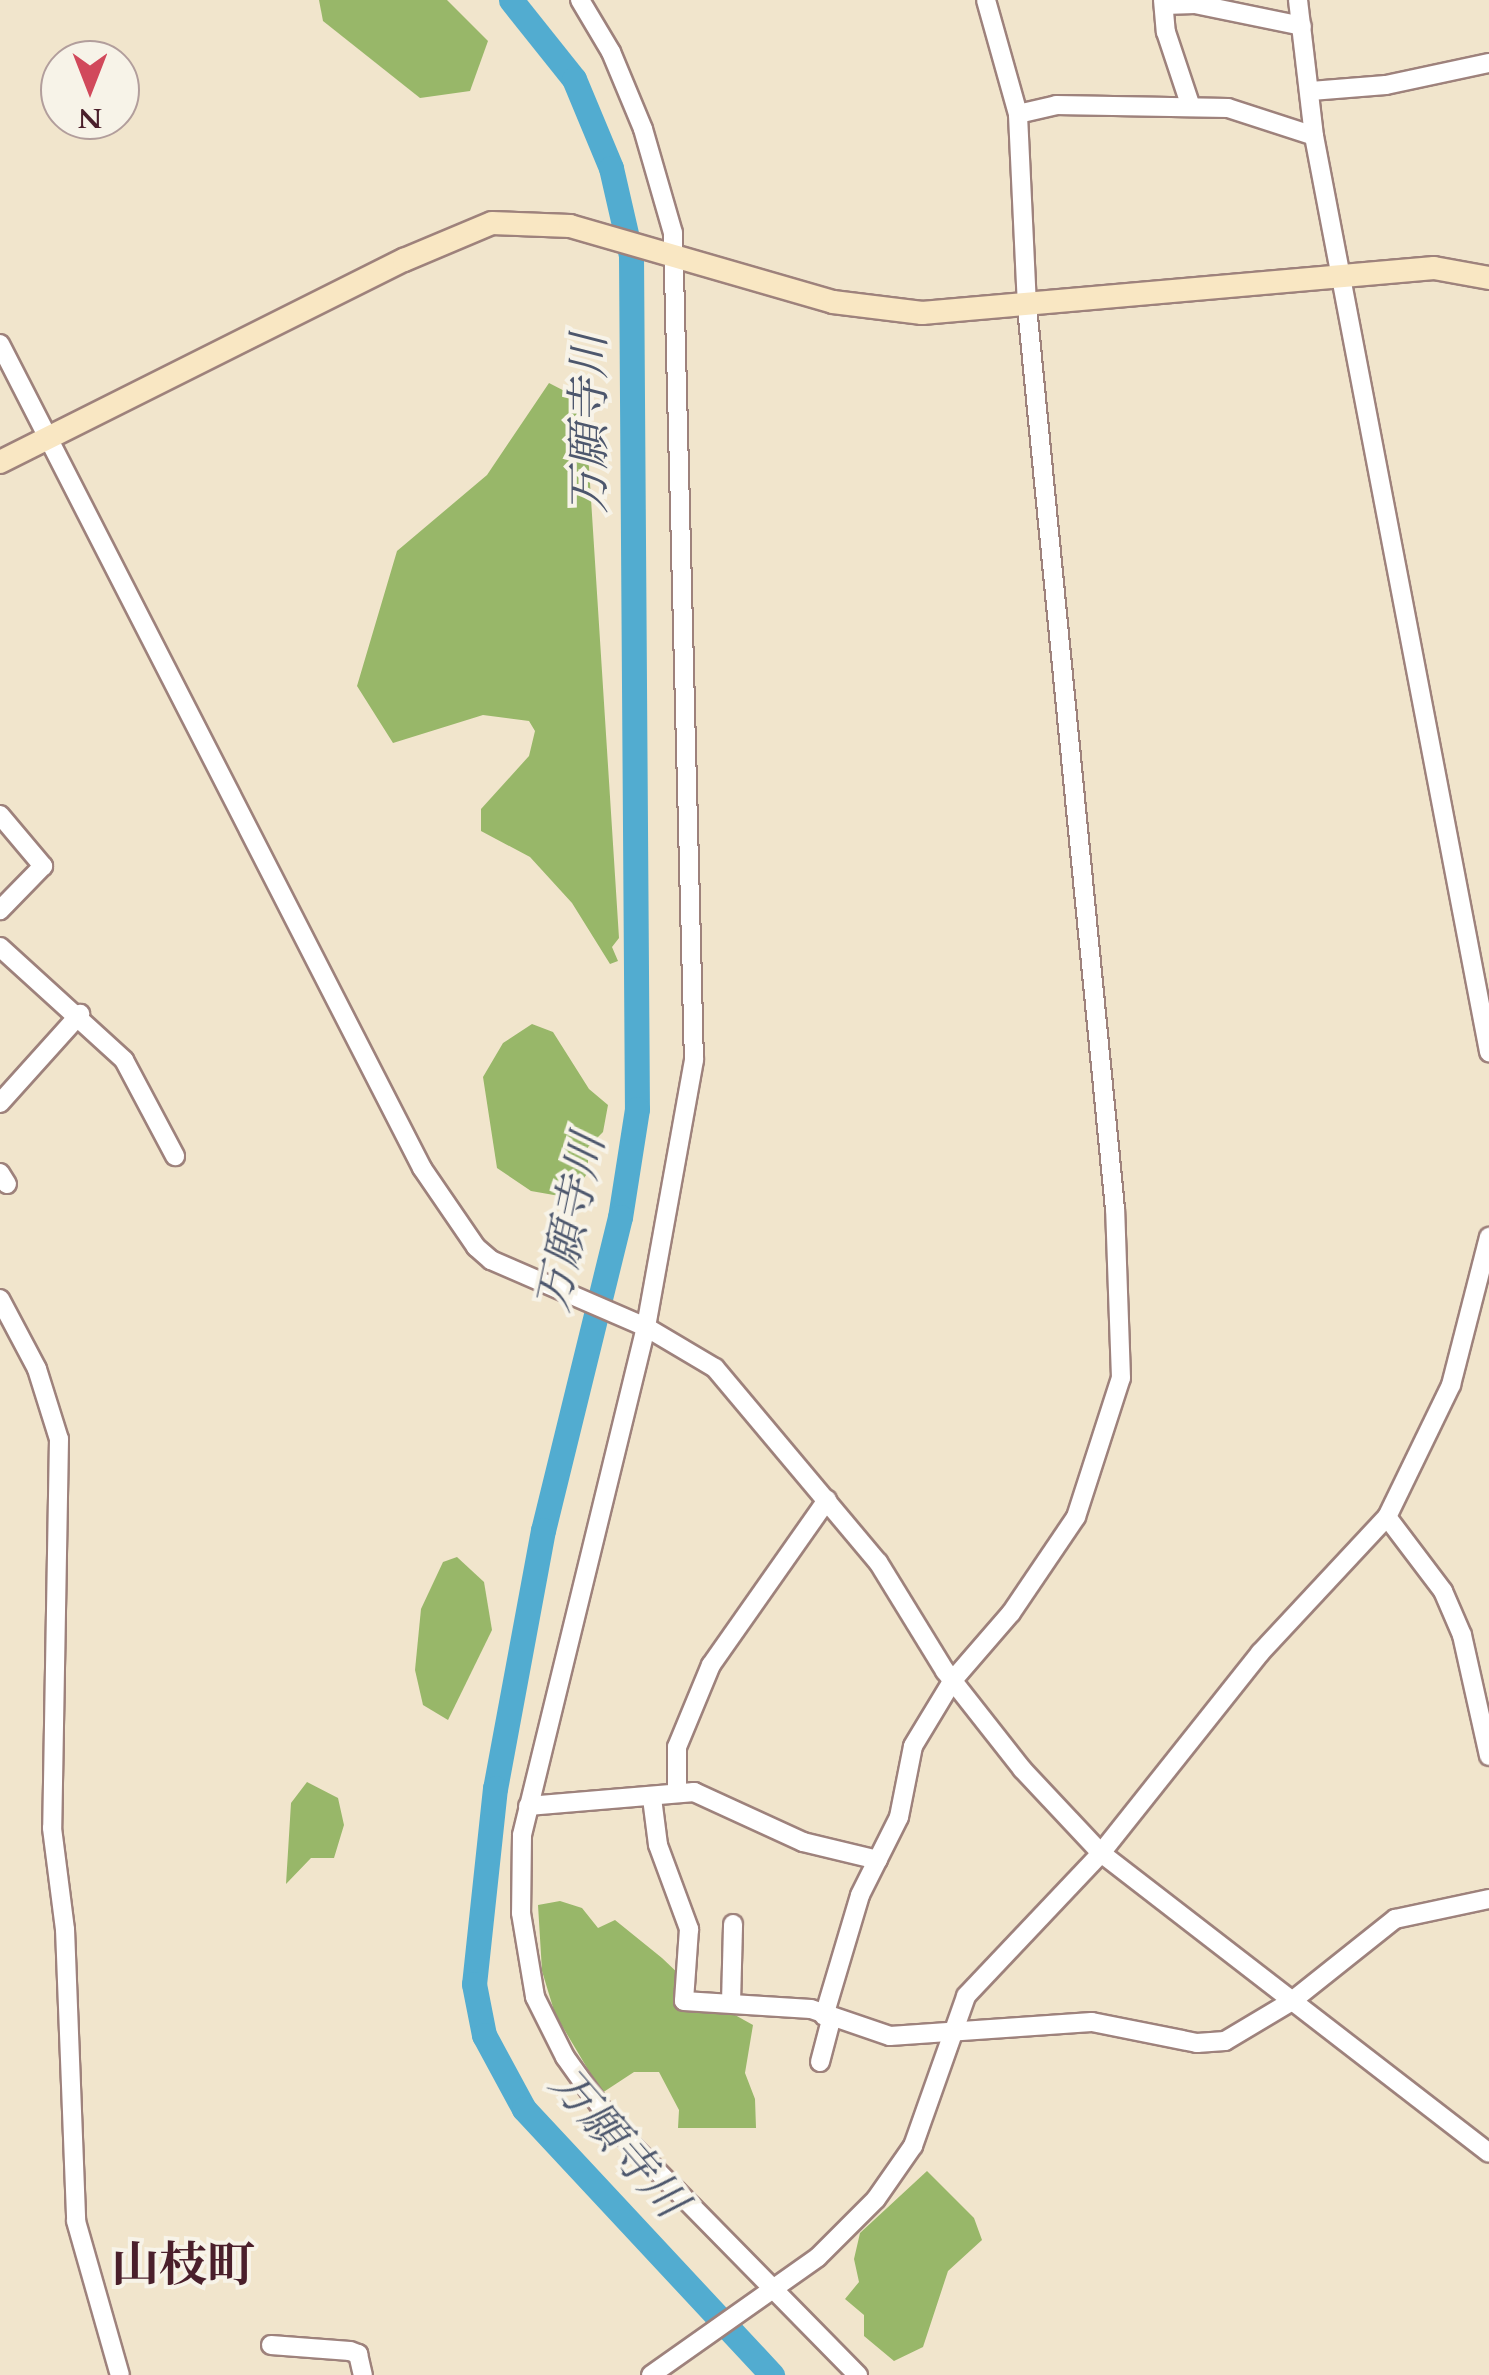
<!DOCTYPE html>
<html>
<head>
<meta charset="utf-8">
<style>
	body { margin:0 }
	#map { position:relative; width:1489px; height:2375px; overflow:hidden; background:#f1e5cc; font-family:Cardo,"Noto Serif JP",serif }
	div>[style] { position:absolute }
	.forest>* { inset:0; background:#98b769 }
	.river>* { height:25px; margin:-12.5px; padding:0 12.5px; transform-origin:12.5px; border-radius:12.5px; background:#52acd0 }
	.roads { filter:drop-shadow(2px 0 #9e827c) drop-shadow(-2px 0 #9e827c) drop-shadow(0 2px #9e827c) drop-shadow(0 -2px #9e827c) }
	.street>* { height:18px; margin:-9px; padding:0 9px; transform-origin:9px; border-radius:9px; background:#fff }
	.secondary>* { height:22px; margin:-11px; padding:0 11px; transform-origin:11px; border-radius:11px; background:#f9e7c3 }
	span { translate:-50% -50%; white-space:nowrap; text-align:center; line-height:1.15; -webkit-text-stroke:8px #f7f3e8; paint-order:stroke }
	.water-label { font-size:45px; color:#4d576d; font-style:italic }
	.quarter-label { font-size:48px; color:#4a1f2b; font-weight:700 }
	.north { position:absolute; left:40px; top:40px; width:100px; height:100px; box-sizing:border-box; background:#f7f3e8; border:2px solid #b29e9c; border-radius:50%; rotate:180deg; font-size:28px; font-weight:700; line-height:40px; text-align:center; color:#4a1f2b }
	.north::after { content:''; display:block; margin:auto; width:35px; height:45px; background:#d1495b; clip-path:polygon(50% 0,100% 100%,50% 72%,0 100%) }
</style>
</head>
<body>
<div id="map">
	<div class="forest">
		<div style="clip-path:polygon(319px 0,447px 0,488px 41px,470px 91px,420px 98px,323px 21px)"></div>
		<div style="clip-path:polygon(549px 383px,580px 399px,588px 452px,619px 938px,612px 947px,618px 961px,610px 964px,572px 903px,530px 857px,481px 831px,481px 809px,529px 756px,535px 731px,529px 721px,483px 715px,393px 743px,357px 686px,397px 551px,487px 475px)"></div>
		<div style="clip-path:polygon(532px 1024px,553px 1032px,589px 1089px,608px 1105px,603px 1132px,588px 1147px,588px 1172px,571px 1198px,531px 1191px,497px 1168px,483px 1077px,503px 1043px)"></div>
		<div style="clip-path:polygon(457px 1557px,484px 1582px,492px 1630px,448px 1720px,423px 1705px,415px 1670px,421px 1609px,443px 1562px)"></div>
		<div style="clip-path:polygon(307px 1782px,338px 1798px,344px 1825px,334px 1858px,311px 1858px,286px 1884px,291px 1803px)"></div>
		<div style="clip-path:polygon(560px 1901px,582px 1908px,598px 1928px,615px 1920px,662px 1958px,682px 1977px,678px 2007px,726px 2010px,753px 2025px,745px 2073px,755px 2099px,756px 2128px,678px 2128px,679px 2110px,659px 2072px,634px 2072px,602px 2093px,555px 2014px,542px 1971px,538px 1905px)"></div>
		<div style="clip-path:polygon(927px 2171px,974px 2218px,982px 2240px,948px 2271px,923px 2347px,894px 2361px,864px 2336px,864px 2315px,845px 2299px,859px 2282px,854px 2259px,860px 2233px)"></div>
	</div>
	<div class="river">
		<div style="left:511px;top:0;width:101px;rotate:51.4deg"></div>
		<div style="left:574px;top:79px;width:96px;rotate:67.4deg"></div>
		<div style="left:611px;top:168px;width:89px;rotate:77.1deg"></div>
		<div style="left:631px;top:255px;width:854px;rotate:89.6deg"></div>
		<div style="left:637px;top:1109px;width:109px;rotate:98.9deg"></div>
		<div style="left:620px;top:1217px;width:322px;rotate:103.8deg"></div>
		<div style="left:543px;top:1530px;width:262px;rotate:100.5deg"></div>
		<div style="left:495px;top:1788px;width:197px;rotate:96.1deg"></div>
		<div style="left:474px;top:1984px;width:52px;rotate:78.9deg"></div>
		<div style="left:484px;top:2035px;width:84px;rotate:61.6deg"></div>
		<div style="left:524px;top:2109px;width:364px;rotate:47deg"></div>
	</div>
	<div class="roads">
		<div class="street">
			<div style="left:580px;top:0;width:61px;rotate:59.2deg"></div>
			<div style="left:611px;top:52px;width:83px;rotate:67.4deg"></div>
			<div style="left:643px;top:129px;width:108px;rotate:73.9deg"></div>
			<div style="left:673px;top:233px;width:827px;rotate:88.55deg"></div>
			<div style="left:694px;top:1060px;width:271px;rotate:100.2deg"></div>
			<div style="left:646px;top:1327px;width:523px;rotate:103.72deg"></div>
			<div style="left:522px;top:1835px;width:78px;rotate:90.7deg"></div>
			<div style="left:521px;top:1913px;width:85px;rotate:80.5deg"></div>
			<div style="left:535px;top:1997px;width:67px;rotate:63.4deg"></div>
			<div style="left:565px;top:2057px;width:90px;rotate:54.5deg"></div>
			<div style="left:617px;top:2130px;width:344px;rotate:45.5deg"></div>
			<div style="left:1163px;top:0;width:32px;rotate:85deg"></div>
			<div style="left:1166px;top:32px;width:79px;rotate:71.6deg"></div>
			<div style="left:1298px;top:0;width:137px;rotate:83.3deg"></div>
			<div style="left:1314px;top:136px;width:933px;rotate:79.18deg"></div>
			<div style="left:1164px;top:5px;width:31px;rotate:-2deg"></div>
			<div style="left:1195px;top:4px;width:109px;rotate:11.6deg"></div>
			<div style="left:1311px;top:91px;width:75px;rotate:-4.6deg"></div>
			<div style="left:1386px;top:85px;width:105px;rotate:-12.1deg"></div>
			<div style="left:1018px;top:114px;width:39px;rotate:-13deg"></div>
			<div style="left:1056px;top:105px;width:172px;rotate:1deg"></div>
			<div style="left:1228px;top:108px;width:90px;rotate:18deg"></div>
			<div style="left:0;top:344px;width:926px;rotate:62.88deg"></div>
			<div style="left:422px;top:1168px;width:96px;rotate:55.6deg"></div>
			<div style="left:476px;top:1247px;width:20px;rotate:41deg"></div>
			<div style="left:491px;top:1260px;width:169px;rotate:23.4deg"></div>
			<div style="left:646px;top:1327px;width:80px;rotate:30.7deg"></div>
			<div style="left:715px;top:1368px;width:253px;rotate:50deg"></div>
			<div style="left:878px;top:1562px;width:128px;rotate:58.4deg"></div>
			<div style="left:945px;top:1671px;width:125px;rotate:51.8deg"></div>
			<div style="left:1022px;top:1769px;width:115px;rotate:46.8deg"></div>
			<div style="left:1101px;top:1853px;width:490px;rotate:37.7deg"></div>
			<div style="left:0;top:815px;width:67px;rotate:49.9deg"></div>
			<div style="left:43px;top:866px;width:62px;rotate:134.3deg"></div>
			<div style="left:0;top:947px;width:168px;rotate:42.3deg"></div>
			<div style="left:124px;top:1060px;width:109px;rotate:62deg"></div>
			<div style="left:0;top:1103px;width:120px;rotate:-48deg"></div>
			<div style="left:0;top:1173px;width:13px;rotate:58deg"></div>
			<div style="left:0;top:1299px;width:79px;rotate:62.1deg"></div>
			<div style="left:37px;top:1369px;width:73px;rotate:72.6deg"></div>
			<div style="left:59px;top:1439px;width:389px;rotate:91deg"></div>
			<div style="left:52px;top:1828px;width:102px;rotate:82.7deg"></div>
			<div style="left:65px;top:1929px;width:292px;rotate:87.8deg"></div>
			<div style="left:76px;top:2221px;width:160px;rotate:74.1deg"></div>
			<div style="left:1387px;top:1517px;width:93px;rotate:52.9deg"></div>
			<div style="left:1443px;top:1591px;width:48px;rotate:66.6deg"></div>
			<div style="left:1462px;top:1635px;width:124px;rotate:77.4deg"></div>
			<div style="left:677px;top:1793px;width:46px;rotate:-90deg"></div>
			<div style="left:677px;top:1747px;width:89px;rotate:-67.5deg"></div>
			<div style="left:711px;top:1665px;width:202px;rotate:-54.9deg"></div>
			<div style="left:652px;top:1798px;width:47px;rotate:82.7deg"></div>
			<div style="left:658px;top:1845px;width:90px;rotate:69.7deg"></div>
			<div style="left:689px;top:1929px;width:72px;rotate:94deg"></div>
			<div style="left:684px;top:2001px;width:127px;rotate:3.6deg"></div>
			<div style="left:811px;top:2009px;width:83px;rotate:18.9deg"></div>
			<div style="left:890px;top:2036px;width:202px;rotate:-4deg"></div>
			<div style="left:1092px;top:2022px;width:107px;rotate:11.3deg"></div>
			<div style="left:1197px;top:2043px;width:28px;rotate:-4deg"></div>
			<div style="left:1225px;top:2041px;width:78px;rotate:-30.8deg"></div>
			<div style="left:1292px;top:2001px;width:132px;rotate:-38.5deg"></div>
			<div style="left:1395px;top:1919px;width:96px;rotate:-12deg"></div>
			<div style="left:528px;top:1806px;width:167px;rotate:-4.8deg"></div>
			<div style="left:694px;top:1792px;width:120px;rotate:24.6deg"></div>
			<div style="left:803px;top:1842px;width:77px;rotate:13.5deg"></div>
			<div style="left:731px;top:2003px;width:79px;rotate:-88.5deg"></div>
			<div style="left:824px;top:2016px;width:126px;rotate:-73.4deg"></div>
			<div style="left:860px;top:1895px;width:87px;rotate:-63.4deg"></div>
			<div style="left:899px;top:1817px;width:72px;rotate:-78.8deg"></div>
			<div style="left:913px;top:1746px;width:77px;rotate:-58.8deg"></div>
			<div style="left:953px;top:1680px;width:89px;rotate:-49.1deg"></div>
			<div style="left:1011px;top:1613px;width:116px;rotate:-55.9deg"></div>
			<div style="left:1076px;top:1517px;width:146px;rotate:-72.1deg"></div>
			<div style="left:1121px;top:1378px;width:169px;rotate:-92deg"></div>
			<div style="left:1115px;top:1209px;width:907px;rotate:-95.57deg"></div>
			<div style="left:1027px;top:306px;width:192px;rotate:-92.7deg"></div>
			<div style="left:1018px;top:114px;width:118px;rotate:-105.7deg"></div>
			<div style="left:820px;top:2062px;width:43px;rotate:-75.3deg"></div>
			<div style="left:271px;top:2345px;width:79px;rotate:4.3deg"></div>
			<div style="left:350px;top:2351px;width:9px;rotate:21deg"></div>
			<div style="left:358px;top:2354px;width:22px;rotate:77deg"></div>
			<div style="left:651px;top:2375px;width:204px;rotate:-35.2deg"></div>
			<div style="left:818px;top:2257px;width:82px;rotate:-45deg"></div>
			<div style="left:876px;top:2199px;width:65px;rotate:-55.1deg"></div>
			<div style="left:913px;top:2146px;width:159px;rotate:-70.5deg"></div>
			<div style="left:966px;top:1996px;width:197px;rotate:-46.6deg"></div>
			<div style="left:1101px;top:1853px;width:256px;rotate:-51.5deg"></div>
			<div style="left:1260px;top:1653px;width:186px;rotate:-47deg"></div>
			<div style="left:1387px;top:1517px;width:147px;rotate:-64.1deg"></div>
			<div style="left:1451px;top:1385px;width:153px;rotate:-75.6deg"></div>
		</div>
		<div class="secondary">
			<div style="left:0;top:462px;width:452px;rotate:-26.6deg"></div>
			<div style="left:404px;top:260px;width:95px;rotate:-22.8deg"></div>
			<div style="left:492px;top:223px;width:78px;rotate:2.2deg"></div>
			<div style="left:570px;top:226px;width:274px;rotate:16.1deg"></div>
			<div style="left:833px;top:302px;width:90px;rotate:7deg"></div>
			<div style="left:922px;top:313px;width:514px;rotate:-5.02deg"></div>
			<div style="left:1434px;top:268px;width:56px;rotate:10.3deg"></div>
		</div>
	</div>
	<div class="water-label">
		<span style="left:590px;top:424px;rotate:-90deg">万願寺川</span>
		<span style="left:571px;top:1223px;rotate:-78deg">万願寺川</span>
		<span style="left:618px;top:2143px;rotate:49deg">万願寺川</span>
	</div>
	<div class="quarter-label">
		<span style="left:183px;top:2266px">山枝町</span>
	</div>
	<div class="north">N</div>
</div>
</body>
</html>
